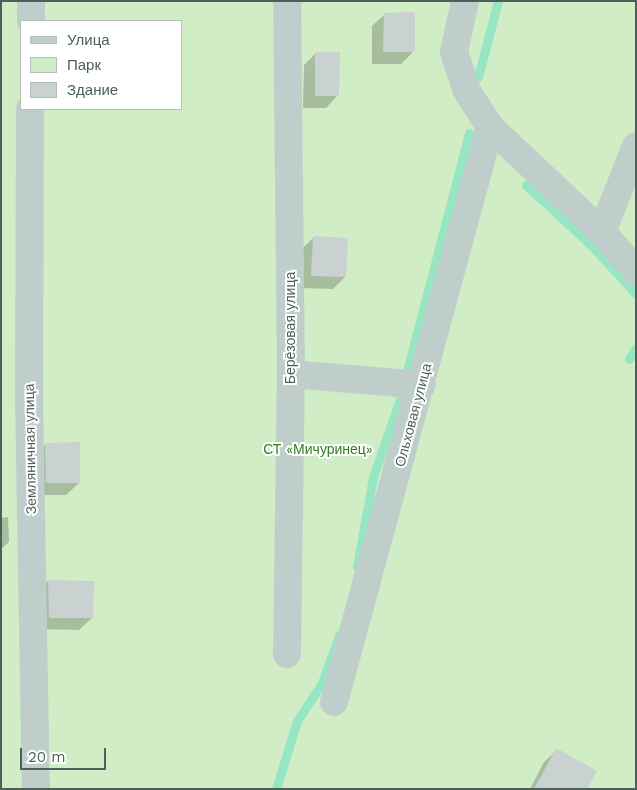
<!DOCTYPE html>
<html>
<head>
<meta charset="utf-8">
<style>
	body { margin:0 }
	#map { position:relative; width:637px; height:790px; overflow:hidden; background:#f5f3f4; font-family:"Work Sans",sans-serif }
	div>[style] { position:absolute }
	.green>* { inset:0; background:#d1edc6 }
	.shadow>* { inset:0; background:#0003 }
	.stream>* { height:9px; margin:-4.5px; padding:0 4.5px; transform-origin:4.5px; border-radius:4.5px; background:#97e6c3 }
	.building>* { inset:0; background:#cad1d1 }
	.street>* { height:28px; margin:-14px; padding:0 14px; transform-origin:14px; border-radius:14px; background:#c0cecb }
	span { translate:-50% -50%; white-space:nowrap; text-align:center; line-height:1.15; -webkit-text-stroke:4px #fff; paint-order:stroke }
	.street-label { font-size:14px; color:#4c5f5b }
	.park-label { font-size:14px; color:#2e7d20 }
	.frame { position:absolute; inset:0; border:2px solid #4c5f5b; pointer-events:none }
	.legend { position:absolute; left:20px; top:20px; width:162px; height:90px; box-sizing:border-box; background:#fff; border:1px solid #b7bfbd; margin:0; padding:6px 9px; list-style:none; font-size:15px; color:#4c5f5b }
	.legend li { display:flex; align-items:center; gap:10px; height:25px }
	.legend b { width:25px; border:1px solid #b7bfbd }
	.scale { position:absolute; left:20px; top:748px; width:86px; height:22px; box-sizing:border-box; border:2px solid #4c5f5b; border-top:0; padding-left:6px; font-size:15px; line-height:18px; white-space:nowrap; color:#4c5f5b; -webkit-text-stroke:4px #fff; paint-order:stroke }
</style>
</head>
<body>
<div id="map">
	<div class="green">
		<div style="clip-path:polygon(evenodd,1px 1px,636px 1px,636px 789px,1px 789px,1px 1px,21px 21px,181px 21px,181px 109px,21px 109px,21px 21px)"></div>
	</div>
	<div class="shadow">
		<div style="clip-path:polygon(385px 14px,413px 52px,401px 64px,372px 64px,372px 26px)"></div>
		<div style="clip-path:polygon(316px 53px,338px 95px,326px 108px,303px 108px,304px 65px)"></div>
		<div style="clip-path:polygon(314px 237px,345px 277px,333px 289px,300px 288px,301px 250px)"></div>
		<div style="clip-path:polygon(46px 444px,79px 483px,66px 495px,34px 495px,34px 456px)"></div>
		<div style="clip-path:polygon(8px 517px,9px 542px,1px 549px,1px 518px)"></div>
		<div style="clip-path:polygon(48px 581px,92px 618px,79px 630px,37px 629px,36px 593px)"></div>
		<div style="clip-path:polygon(557px 750px,586px 789px,530px 789px,544px 762px)"></div>
	</div>
	<div class="stream">
		<div style="left:478px;top:77px;width:79px;rotate:-75.3deg"></div>
		<div style="left:526px;top:185px;width:88px;rotate:42.7deg"></div>
		<div style="left:591px;top:245px;width:67px;rotate:47.4deg"></div>
		<div style="left:629px;top:359px;width:13px;rotate:-58deg"></div>
		<div style="left:357px;top:567px;width:91px;rotate:-79.9deg"></div>
		<div style="left:373px;top:477px;width:79px;rotate:-70.9deg"></div>
		<div style="left:399px;top:402px;width:278px;rotate:-75.4deg"></div>
		<div style="left:276px;top:789px;width:71px;rotate:-72.8deg"></div>
		<div style="left:297px;top:721px;width:45px;rotate:-56.7deg"></div>
		<div style="left:322px;top:683px;width:51px;rotate:-70.5deg"></div>
	</div>
	<div class="building">
		<div style="clip-path:polygon(415px 12px,415px 52px,383px 52px,384px 13px)"></div>
		<div style="clip-path:polygon(315px 52px,340px 52px,339px 96px,315px 96px)"></div>
		<div style="clip-path:polygon(313px 236px,348px 238px,346px 277px,311px 276px)"></div>
		<div style="clip-path:polygon(80px 442px,80px 483px,46px 483px,45px 443px)"></div>
		<div style="clip-path:polygon(48px 580px,94px 581px,93px 618px,49px 618px)"></div>
		<div style="clip-path:polygon(556px 748px,597px 771px,587px 789px,534px 789px)"></div>
	</div>
	<div class="street">
		<div style="left:465px;top:1px;width:52px;rotate:102.2deg"></div>
		<div style="left:454px;top:52px;width:41px;rotate:71.6deg"></div>
		<div style="left:467px;top:91px;width:43px;rotate:57.4deg"></div>
		<div style="left:490px;top:127px;width:154px;rotate:43.2deg"></div>
		<div style="left:602px;top:232px;width:52px;rotate:48.9deg"></div>
		<div style="left:31px;top:21px;width:20px;rotate:-90deg"></div>
		<div style="left:30px;top:109px;width:289px;rotate:90.2deg"></div>
		<div style="left:29px;top:398px;width:391px;rotate:89deg"></div>
		<div style="left:602px;top:232px;width:92px;rotate:-68.4deg"></div>
		<div style="left:291px;top:374px;width:131px;rotate:4.8deg"></div>
		<div style="left:287px;top:654px;width:280px;rotate:-89.2deg"></div>
		<div style="left:291px;top:374px;width:373px;rotate:-90.6deg"></div>
		<div style="left:334px;top:702px;width:596px;rotate:-74.82deg"></div>
	</div>
	<div class="street-label">
		<span style="left:290px;top:328px;rotate:-90deg">Берёзовая улица</span>
		<span style="left:413px;top:415px;rotate:-75deg">Ольховая улица</span>
		<span style="left:30px;top:449px;rotate:-91deg">Земляничная улица</span>
	</div>
	<div class="park-label">
		<span style="left:318px;top:449px">СТ «Мичуринец»</span>
	</div>
	<div class="frame"></div>
	<ul class="legend">
	<li><b style="height:6px;background:#c0cecb"></b>Улица</li>
	<li><b style="height:14px;background:#d1edc6"></b>Парк</li>
	<li><b style="height:14px;background:#cad1d1"></b>Здание</li>
	</ul>
	<div class="scale">20 m</div>
</div>
</body>
</html>
